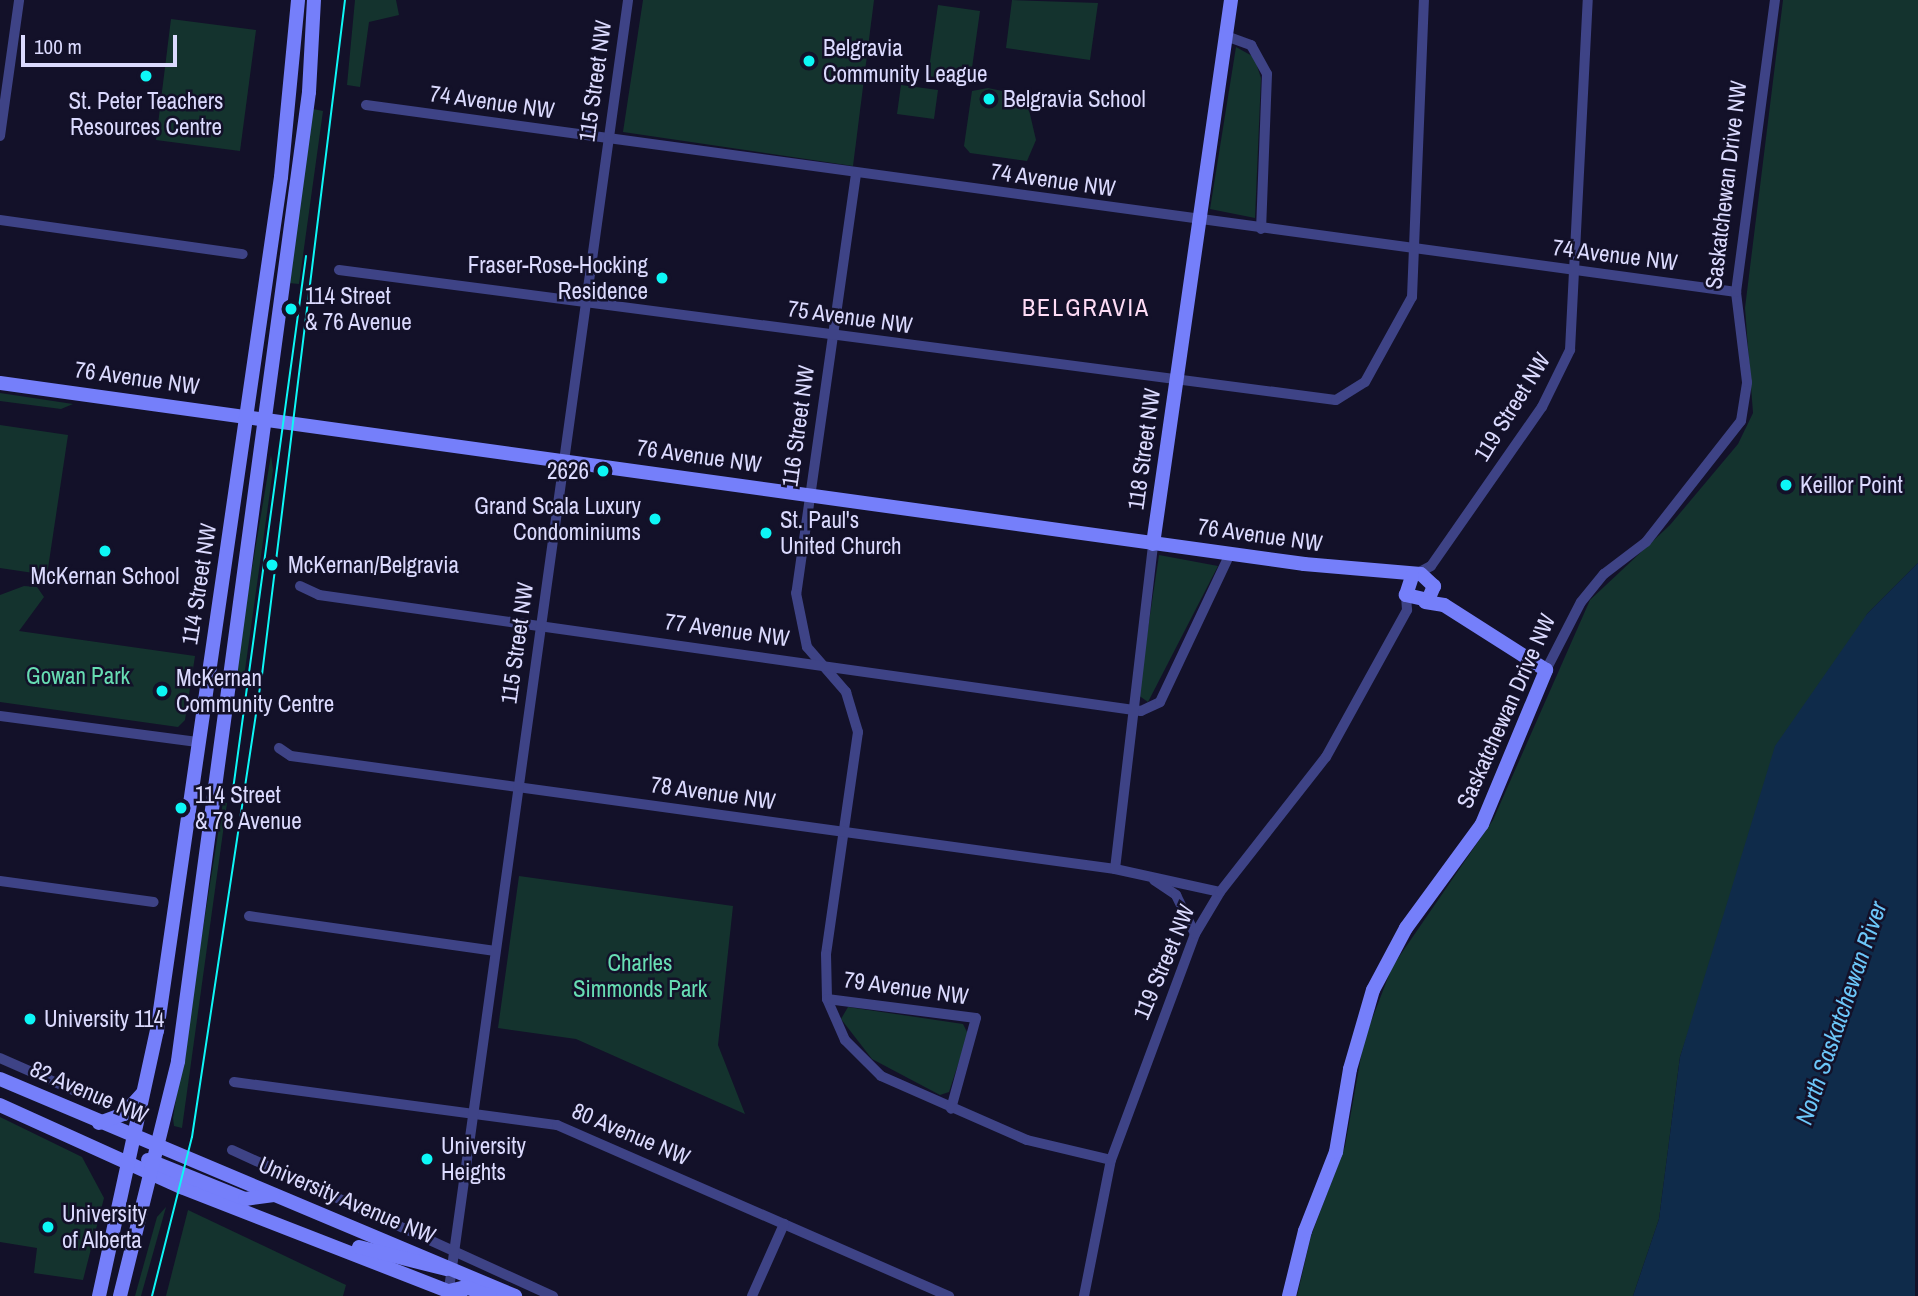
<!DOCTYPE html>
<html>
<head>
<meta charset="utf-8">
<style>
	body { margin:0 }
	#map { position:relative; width:1918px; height:1296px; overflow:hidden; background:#131129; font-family:"Archivo Narrow",sans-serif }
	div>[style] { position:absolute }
	.green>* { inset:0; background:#14332e }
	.water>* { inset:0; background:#0f2b4a }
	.street>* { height:10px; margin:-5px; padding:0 5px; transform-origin:5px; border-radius:5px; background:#3e4386 }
	.secondary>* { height:14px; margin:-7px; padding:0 7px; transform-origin:7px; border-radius:7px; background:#757ffa }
	.tram>* { height:2px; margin:-1px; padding:0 1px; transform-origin:1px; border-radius:1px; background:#0df7f6 }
	.dots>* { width:19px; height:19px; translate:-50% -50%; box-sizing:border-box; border:4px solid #131129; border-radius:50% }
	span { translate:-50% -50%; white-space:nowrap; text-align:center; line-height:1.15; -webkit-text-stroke:5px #131129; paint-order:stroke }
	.poi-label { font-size:23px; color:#dbdafe }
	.left { translate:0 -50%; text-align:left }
	.right { translate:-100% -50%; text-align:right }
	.street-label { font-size:23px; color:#dbdafe }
	.park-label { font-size:23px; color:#67ddb3 }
	.neighbourhood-label { font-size:24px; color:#fedcf5; letter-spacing:2px }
	.water-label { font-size:24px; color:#6cc7fa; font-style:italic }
	.scale { position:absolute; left:21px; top:35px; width:156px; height:32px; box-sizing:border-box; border:4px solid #dbdafe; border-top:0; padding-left:9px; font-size:21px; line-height:24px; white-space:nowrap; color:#dbdafe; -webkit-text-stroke:5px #131129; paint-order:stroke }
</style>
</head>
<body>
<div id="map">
	<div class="green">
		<div style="clip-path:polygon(355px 0,396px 0,399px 15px,369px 22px,360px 87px,347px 85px)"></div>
		<div style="clip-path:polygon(643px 0,874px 0,853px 166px,623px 132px)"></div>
		<div style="clip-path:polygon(1012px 0,1098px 3px,1090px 60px,1006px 48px)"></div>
		<div style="clip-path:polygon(1783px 0,1918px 0,1918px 563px,1867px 614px,1723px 926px,1680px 1057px,1659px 1219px,1633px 1296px,1297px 1296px,1311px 1236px,1345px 1146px,1364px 1040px,1392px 967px,1493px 820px,1590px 600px,1670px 525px,1738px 444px,1753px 413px,1745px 308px)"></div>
		<div style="clip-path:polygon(938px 5px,980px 11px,970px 82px,928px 76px)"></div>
		<div style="clip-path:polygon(171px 19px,256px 30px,240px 151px,156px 140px)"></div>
		<div style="clip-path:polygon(1236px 47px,1254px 57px,1261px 78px,1255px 218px,1210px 209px)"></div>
		<div style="clip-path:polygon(901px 85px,938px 90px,934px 119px,897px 114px)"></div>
		<div style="clip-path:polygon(988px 88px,1012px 93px,1029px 110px,1036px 140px,1027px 161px,970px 153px,964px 146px,972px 91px)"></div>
		<div style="clip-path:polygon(313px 109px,323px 111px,299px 284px,289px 283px)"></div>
		<div style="clip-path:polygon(0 393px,73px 404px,61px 409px,0 401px)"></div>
		<div style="clip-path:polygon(0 425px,68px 435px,47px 575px,0 568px)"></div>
		<div style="clip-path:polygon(271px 455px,273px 470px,244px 677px,234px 675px)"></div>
		<div style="clip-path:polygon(1159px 555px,1218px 566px,1148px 702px,1138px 695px)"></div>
		<div style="clip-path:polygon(24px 586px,37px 587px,44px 597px,19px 631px,195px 656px,185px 720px,178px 727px,0 702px,0 595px)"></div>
		<div style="clip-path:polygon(223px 802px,227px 803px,182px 1128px,174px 1126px,173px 1118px)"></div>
		<div style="clip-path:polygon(519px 876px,733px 906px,718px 1045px,745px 1114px,576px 1039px,498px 1028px)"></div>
		<div style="clip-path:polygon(848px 1007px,963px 1024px,968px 1034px,949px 1092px,940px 1095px,872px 1059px,841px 1019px)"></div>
		<div style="clip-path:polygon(0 1117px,82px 1157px,104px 1198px,83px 1280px,34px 1273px,37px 1248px,0 1242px)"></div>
		<div style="clip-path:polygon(166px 1207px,141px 1296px,135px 1296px,157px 1217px)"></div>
		<div style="clip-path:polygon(188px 1210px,346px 1285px,343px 1296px,166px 1296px)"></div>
	</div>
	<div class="water">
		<div style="clip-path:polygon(1918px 563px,1915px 1296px,1633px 1296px,1659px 1219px,1680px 1057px,1775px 746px,1867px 614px)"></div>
	</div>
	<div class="street">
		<div style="left:1226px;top:36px;width:27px;rotate:20deg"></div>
		<div style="left:1251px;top:45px;width:33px;rotate:61deg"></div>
		<div style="left:1267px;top:74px;width:155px;rotate:92.2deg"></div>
		<div style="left:366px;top:105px;width:1383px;rotate:7.77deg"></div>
		<div style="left:0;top:136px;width:137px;rotate:-82deg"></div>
		<div style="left:856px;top:174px;width:423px;rotate:98.1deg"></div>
		<div style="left:796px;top:593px;width:55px;rotate:78.5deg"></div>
		<div style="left:807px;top:647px;width:60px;rotate:49.1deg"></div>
		<div style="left:846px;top:692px;width:42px;rotate:73.3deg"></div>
		<div style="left:858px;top:732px;width:224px;rotate:98.2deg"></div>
		<div style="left:826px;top:954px;width:45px;rotate:88.7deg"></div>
		<div style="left:827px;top:999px;width:45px;rotate:66.3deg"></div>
		<div style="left:845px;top:1040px;width:51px;rotate:45deg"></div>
		<div style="left:881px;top:1076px;width:159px;rotate:23.7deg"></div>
		<div style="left:1027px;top:1140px;width:86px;rotate:13.4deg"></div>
		<div style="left:0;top:220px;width:245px;rotate:8deg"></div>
		<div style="left:339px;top:270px;width:1005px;rotate:7.43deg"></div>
		<div style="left:1336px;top:400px;width:34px;rotate:-32deg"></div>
		<div style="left:1365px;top:382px;width:97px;rotate:-61.1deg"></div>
		<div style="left:1412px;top:297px;width:297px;rotate:-87.7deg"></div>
		<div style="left:1416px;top:574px;width:17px;rotate:-28deg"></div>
		<div style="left:1431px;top:566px;width:194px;rotate:-55.1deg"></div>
		<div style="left:1542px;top:407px;width:64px;rotate:-63.8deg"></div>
		<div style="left:1570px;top:350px;width:350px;rotate:-87.1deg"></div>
		<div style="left:300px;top:586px;width:21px;rotate:25deg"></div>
		<div style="left:319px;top:595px;width:830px;rotate:8.03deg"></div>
		<div style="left:1141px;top:711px;width:21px;rotate:-25deg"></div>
		<div style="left:1160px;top:702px;width:164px;rotate:-64.7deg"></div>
		<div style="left:1546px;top:670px;width:76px;rotate:-62.8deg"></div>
		<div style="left:1581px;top:602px;width:36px;rotate:-51deg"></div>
		<div style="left:1604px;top:574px;width:53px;rotate:-37.3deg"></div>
		<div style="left:1646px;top:542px;width:154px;rotate:-51.9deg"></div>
		<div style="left:1741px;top:421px;width:39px;rotate:-81deg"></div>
		<div style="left:1747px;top:382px;width:91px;rotate:-97deg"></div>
		<div style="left:1736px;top:292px;width:295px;rotate:-82.4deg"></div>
		<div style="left:0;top:716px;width:199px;rotate:7.5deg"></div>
		<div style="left:279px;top:748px;width:14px;rotate:34deg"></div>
		<div style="left:291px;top:756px;width:832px;rotate:7.81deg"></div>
		<div style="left:1115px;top:869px;width:107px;rotate:12.4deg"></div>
		<div style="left:1115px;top:869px;width:327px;rotate:-83.3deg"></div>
		<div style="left:1154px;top:880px;width:27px;rotate:34deg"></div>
		<div style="left:1176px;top:895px;width:43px;rotate:64deg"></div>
		<div style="left:0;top:881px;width:155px;rotate:7.8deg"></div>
		<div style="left:249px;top:916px;width:247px;rotate:8.1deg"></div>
		<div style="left:827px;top:999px;width:150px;rotate:7.3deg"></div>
		<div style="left:976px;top:1018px;width:94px;rotate:105.4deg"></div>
		<div style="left:0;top:1058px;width:115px;rotate:23.7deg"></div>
		<div style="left:234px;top:1082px;width:326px;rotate:7.6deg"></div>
		<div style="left:557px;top:1125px;width:428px;rotate:23.6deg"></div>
		<div style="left:232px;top:1150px;width:353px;rotate:24.5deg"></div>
		<div style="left:448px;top:1296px;width:1308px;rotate:-82.09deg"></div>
		<div style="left:752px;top:1296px;width:79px;rotate:-66deg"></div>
		<div style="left:1084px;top:1296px;width:139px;rotate:-78.8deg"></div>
		<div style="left:1111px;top:1160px;width:241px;rotate:-69.6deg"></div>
		<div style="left:1195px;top:934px;width:49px;rotate:-59.2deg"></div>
		<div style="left:1220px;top:892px;width:172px;rotate:-51.9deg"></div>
		<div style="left:1326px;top:757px;width:168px;rotate:-61.1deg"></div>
		<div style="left:1407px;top:610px;width:15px;rotate:-94deg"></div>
	</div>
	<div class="secondary">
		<div style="left:0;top:383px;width:1317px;rotate:7.9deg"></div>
		<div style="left:1304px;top:564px;width:117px;rotate:4.9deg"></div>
		<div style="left:1421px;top:574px;width:18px;rotate:43deg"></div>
		<div style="left:1434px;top:586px;width:15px;rotate:113deg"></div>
		<div style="left:1428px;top:600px;width:23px;rotate:-167deg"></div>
		<div style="left:1406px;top:595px;width:20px;rotate:-72deg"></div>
		<div style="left:1153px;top:544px;width:550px;rotate:-81.84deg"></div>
		<div style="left:0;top:1079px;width:559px;rotate:22.85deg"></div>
		<div style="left:0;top:1105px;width:199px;rotate:24.4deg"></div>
		<div style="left:181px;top:1187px;width:300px;rotate:21.3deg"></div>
		<div style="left:99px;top:1123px;width:27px;rotate:-20deg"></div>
		<div style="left:124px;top:1114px;width:27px;rotate:-48deg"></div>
		<div style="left:148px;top:1160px;width:105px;rotate:21.9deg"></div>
		<div style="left:245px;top:1199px;width:29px;rotate:-8deg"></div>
		<div style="left:359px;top:1247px;width:90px;rotate:14.2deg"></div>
		<div style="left:449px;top:1291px;width:17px;rotate:-13deg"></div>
		<div style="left:466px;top:1287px;width:26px;rotate:21deg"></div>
		<div style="left:99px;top:1296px;width:271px;rotate:-77.7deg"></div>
		<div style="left:157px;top:1031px;width:863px;rotate:-81.74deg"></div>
		<div style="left:281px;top:177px;width:178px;rotate:-84.5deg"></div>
		<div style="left:120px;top:1296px;width:242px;rotate:-76.1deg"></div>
		<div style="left:178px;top:1061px;width:978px;rotate:-82.3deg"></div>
		<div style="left:309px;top:92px;width:92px;rotate:-86.9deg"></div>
		<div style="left:1289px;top:1296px;width:67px;rotate:-76.2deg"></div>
		<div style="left:1305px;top:1231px;width:85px;rotate:-68.6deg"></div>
		<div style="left:1336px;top:1152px;width:84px;rotate:-80.4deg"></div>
		<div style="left:1350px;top:1069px;width:82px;rotate:-73.8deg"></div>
		<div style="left:1373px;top:990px;width:70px;rotate:-62deg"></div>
		<div style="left:1406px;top:928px;width:129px;rotate:-53.8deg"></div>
		<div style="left:1482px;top:824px;width:167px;rotate:-67.4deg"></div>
		<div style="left:1546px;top:670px;width:121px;rotate:-147.5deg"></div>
		<div style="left:1444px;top:605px;width:19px;rotate:-171deg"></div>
	</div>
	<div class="tram">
		<div style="left:232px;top:797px;width:546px;rotate:-82.21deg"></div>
		<div style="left:152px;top:1296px;width:164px;rotate:-75.9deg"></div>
		<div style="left:192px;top:1137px;width:459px;rotate:-81.4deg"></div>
		<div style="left:261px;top:683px;width:688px;rotate:-82.99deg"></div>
	</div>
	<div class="dots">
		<div style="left:809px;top:61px;background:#0df7f6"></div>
		<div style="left:146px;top:76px;background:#0df7f6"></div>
		<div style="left:989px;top:99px;background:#0df7f6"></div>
		<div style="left:662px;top:278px;background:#0df7f6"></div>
		<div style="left:291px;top:309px;background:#0df7f6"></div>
		<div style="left:603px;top:471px;background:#0df7f6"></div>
		<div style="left:1786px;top:485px;background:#0df7f6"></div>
		<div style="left:655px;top:519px;background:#0df7f6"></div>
		<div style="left:766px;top:533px;background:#0df7f6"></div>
		<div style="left:105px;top:551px;background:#0df7f6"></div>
		<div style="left:272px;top:565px;background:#0df7f6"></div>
		<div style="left:162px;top:691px;background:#0df7f6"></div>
		<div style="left:181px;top:808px;background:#0df7f6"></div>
		<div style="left:30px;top:1019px;background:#0df7f6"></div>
		<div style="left:427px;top:1159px;background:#0df7f6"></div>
		<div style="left:48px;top:1227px;background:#0df7f6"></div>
	</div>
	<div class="poi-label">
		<span class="left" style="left:823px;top:61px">Belgravia<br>Community League</span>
		<span class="left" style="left:1003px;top:99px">Belgravia School</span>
		<span style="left:146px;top:114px">St. Peter Teachers<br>Resources Centre</span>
		<span class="right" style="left:648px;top:278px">Fraser-Rose-Hocking<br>Residence</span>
		<span class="left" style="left:305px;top:309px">114 Street<br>&amp; 76 Avenue</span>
		<span class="right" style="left:589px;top:471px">2626</span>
		<span class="left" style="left:1800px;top:485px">Keillor Point</span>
		<span class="right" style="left:641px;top:519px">Grand Scala Luxury<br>Condominiums</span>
		<span class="left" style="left:780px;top:533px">St. Paul's<br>United Church</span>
		<span class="left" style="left:288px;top:565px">McKernan/Belgravia</span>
		<span style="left:105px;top:576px">McKernan School</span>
		<span class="left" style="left:176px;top:691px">McKernan<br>Community Centre</span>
		<span class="left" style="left:195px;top:808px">114 Street<br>&amp; 78 Avenue</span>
		<span class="left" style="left:44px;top:1019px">University 114</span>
		<span class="left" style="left:441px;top:1159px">University<br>Heights</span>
		<span class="left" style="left:62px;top:1227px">University<br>of Alberta</span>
	</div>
	<div class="street-label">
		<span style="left:595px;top:81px;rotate:-82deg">115 Street NW</span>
		<span style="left:492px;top:102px;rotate:8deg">74 Avenue NW</span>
		<span style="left:1053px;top:180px;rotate:8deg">74 Avenue NW</span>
		<span style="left:1726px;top:185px;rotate:-83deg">Saskatchewan Drive NW</span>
		<span style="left:1615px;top:255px;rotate:7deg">74 Avenue NW</span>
		<span style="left:850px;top:317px;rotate:8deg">75 Avenue NW</span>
		<span style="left:137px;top:378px;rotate:8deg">76 Avenue NW</span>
		<span style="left:1512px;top:407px;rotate:-58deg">119 Street NW</span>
		<span style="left:798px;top:426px;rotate:-82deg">116 Street NW</span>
		<span style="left:1144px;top:449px;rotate:-82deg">118 Street NW</span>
		<span style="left:699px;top:456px;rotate:8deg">76 Avenue NW</span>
		<span style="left:1260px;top:535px;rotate:8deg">76 Avenue NW</span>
		<span style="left:199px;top:584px;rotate:-81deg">114 Street NW</span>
		<span style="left:727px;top:630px;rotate:8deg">77 Avenue NW</span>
		<span style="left:517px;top:643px;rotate:-82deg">115 Street NW</span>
		<span style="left:1506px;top:711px;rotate:-66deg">Saskatchewan Drive NW</span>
		<span style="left:713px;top:793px;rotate:8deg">78 Avenue NW</span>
		<span style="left:1164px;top:962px;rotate:-67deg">119 Street NW</span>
		<span style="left:906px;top:988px;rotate:8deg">79 Avenue NW</span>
		<span style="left:89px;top:1092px;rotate:23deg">82 Avenue NW</span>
		<span style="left:631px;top:1134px;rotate:23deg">80 Avenue NW</span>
		<span style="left:347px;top:1200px;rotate:23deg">University Avenue NW</span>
	</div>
	<div class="park-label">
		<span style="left:78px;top:676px">Gowan Park</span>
		<span style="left:640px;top:976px">Charles<br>Simmonds Park</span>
	</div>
	<div class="neighbourhood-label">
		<span style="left:1086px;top:308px">BELGRAVIA</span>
	</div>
	<div class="water-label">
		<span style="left:1841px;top:1013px;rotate:-71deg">North Saskatchewan River</span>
	</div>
	<div class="scale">100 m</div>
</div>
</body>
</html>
